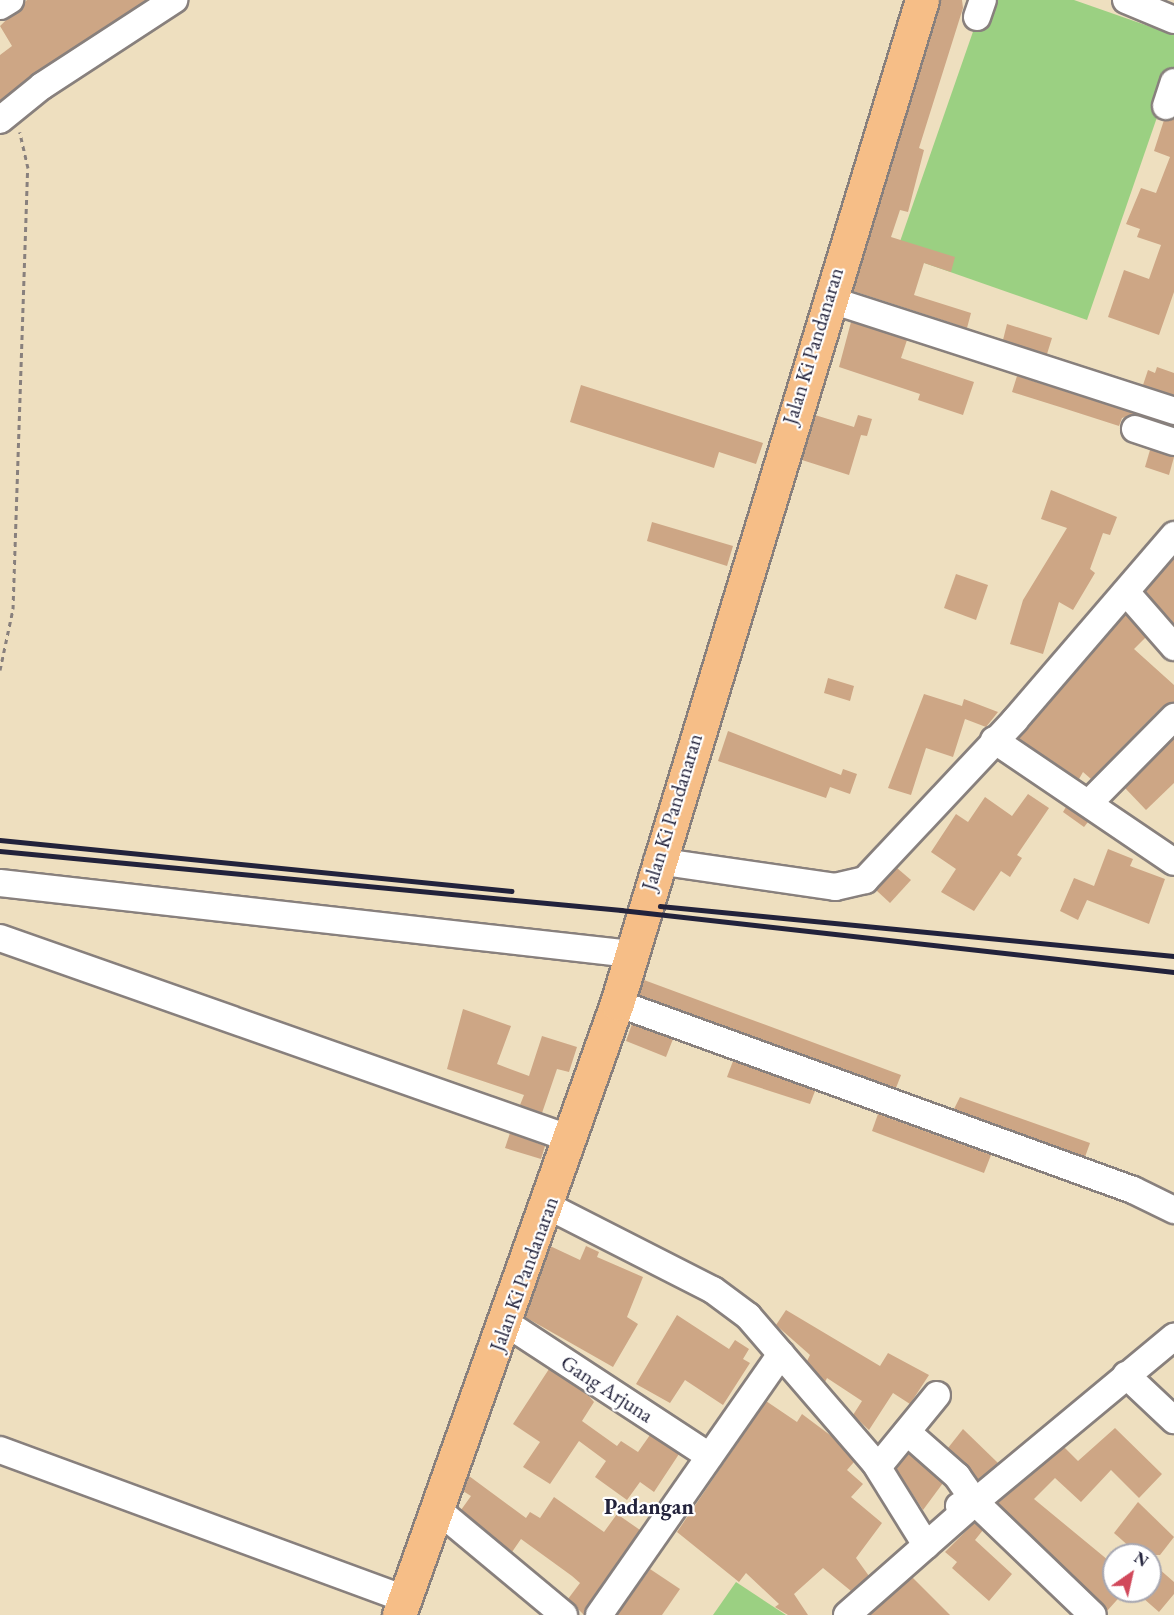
<!DOCTYPE html>
<html>
<head>
<meta charset="utf-8">
<style>
	body { margin:0 }
	#map { position:relative; width:1174px; height:1615px; overflow:hidden; background:#eedfbf; font-family:"EB Garamond",serif }
	div>[style] { position:absolute }
	.green>* { inset:0; background:#9bd082 }
	.building>* { inset:0; background:#cda685 }
	.path>* { height:3px; margin-top:-1.5px; transform-origin:0; background:repeating-linear-gradient(90deg,#88807d 0 4.5px,transparent 0 9px) }
	.roads { filter:drop-shadow(2px 0 #88807d) drop-shadow(-2px 0 #88807d) drop-shadow(0 2px #88807d) drop-shadow(0 -2px #88807d) }
	.minor>* { height:26px; margin:-13px; padding:0 13px; transform-origin:13px; border-radius:13px; background:#fff }
	.major>* { height:33px; margin:-16.5px; padding:0 16.5px; transform-origin:16.5px; border-radius:16.5px; background:#f6be87 }
	.rail>* { height:4.5px; margin:-2.25px; padding:0 2.25px; transform-origin:2.25px; border-radius:2.25px; background:#22223b }
	span { translate:-50% -50%; white-space:nowrap; text-align:center; line-height:1.15; -webkit-text-stroke:4.5px #fff; paint-order:stroke }
	.street-label { font-size:21px; color:#22223b }
	.neighbourhood-label { font-size:22px; color:#22223b; font-weight:700 }
	.north { position:absolute; left:1102px; top:1543px; width:60px; height:60px; box-sizing:border-box; background:#fff; border:2px solid #a7a7b1; border-radius:50%; rotate:34deg; font-size:16px; font-weight:700; line-height:24px; text-align:center; color:#22223b }
	.north::after { content:''; display:block; margin:auto; width:21px; height:27px; background:#d1495b; clip-path:polygon(50% 0,100% 100%,50% 72%,0 100%) }
</style>
</head>
<body>
<div id="map">
	<div class="green">
		<div style="clip-path:polygon(984px 0,1074px 0,1174px 35px,1174px 68px,1087px 320px,896px 253px)"></div>
		<div style="clip-path:polygon(736px 1582px,786px 1615px,713px 1615px)"></div>
	</div>
	<div class="building">
		<div style="clip-path:polygon(27px 0,147px 0,0 101px,0 55px,12px 46px,0 26px)"></div>
		<div style="clip-path:polygon(940px 0,962px 0,963px 8px,919px 148px,924px 150px,908px 212px,900px 210px,891px 237px,955px 257px,951px 272px,924px 263px,914px 295px,971px 313px,967px 328px,853px 291px)"></div>
		<div style="clip-path:polygon(1174px 118px,1174px 292px,1159px 335px,1108px 317px,1124px 270px,1149px 279px,1161px 245px,1137px 237px,1140px 229px,1126px 224px,1141px 188px,1156px 193px,1170px 157px,1154px 151px,1164px 120px)"></div>
		<div style="clip-path:polygon(851px 322px,907px 340px,901px 358px,974px 382px,963px 415px,918px 400px,920px 394px,839px 367px)"></div>
		<div style="clip-path:polygon(1007px 324px,1052px 338px,1047px 354px,1003px 340px)"></div>
		<div style="clip-path:polygon(1157px 367px,1174px 373px,1174px 395px,1143px 385px,1148px 370px,1155px 373px)"></div>
		<div style="clip-path:polygon(1017px 376px,1136px 414px,1122px 418px,1119px 426px,1063px 408px,1012px 392px)"></div>
		<div style="clip-path:polygon(581px 385px,763px 443px,756px 464px,719px 452px,714px 468px,570px 422px)"></div>
		<div style="clip-path:polygon(815px 415px,854px 427px,858px 415px,872px 419px,867px 436px,861px 435px,849px 475px,802px 460px)"></div>
		<div style="clip-path:polygon(1150px 450px,1174px 457px,1169px 475px,1145px 467px)"></div>
		<div style="clip-path:polygon(1051px 490px,1117px 517px,1110px 535px,1103px 533px,1090px 569px,1095px 573px,1073px 610px,1059px 602px,1043px 654px,1010px 644px,1023px 600px,1067px 528px,1041px 519px)"></div>
		<div style="clip-path:polygon(652px 522px,733px 546px,727px 566px,647px 541px)"></div>
		<div style="clip-path:polygon(1174px 558px,1174px 624px,1145px 591px)"></div>
		<div style="clip-path:polygon(956px 574px,988px 585px,976px 620px,944px 608px)"></div>
		<div style="clip-path:polygon(1126px 614px,1146px 637px,1134px 649px,1174px 685px,1174px 702px,1163px 706px,1091px 779px,1083px 772px,1079px 779px,1018px 738px)"></div>
		<div style="clip-path:polygon(828px 678px,854px 686px,850px 701px,824px 693px)"></div>
		<div style="clip-path:polygon(924px 694px,962px 706px,964px 699px,998px 712px,986px 727px,965px 719px,953px 757px,926px 748px,911px 795px,888px 788px)"></div>
		<div style="clip-path:polygon(728px 731px,841px 775px,843px 769px,857px 774px,850px 794px,830px 787px,826px 798px,718px 761px)"></div>
		<div style="clip-path:polygon(1174px 738px,1174px 783px,1146px 810px,1125px 788px)"></div>
		<div style="clip-path:polygon(1028px 794px,1049px 808px,1017px 855px,1022px 858px,1010px 877px,1001px 871px,974px 911px,941px 892px,956px 869px,931px 852px,956px 814px,968px 822px,985px 797px,1012px 816px)"></div>
		<div style="clip-path:polygon(1066px 807px,1088px 822px,1084px 827px,1063px 812px)"></div>
		<div style="clip-path:polygon(1108px 849px,1133px 859px,1130px 866px,1165px 879px,1149px 924px,1087px 900px,1078px 920px,1060px 911px,1074px 878px,1094px 886px)"></div>
		<div style="clip-path:polygon(897px 868px,911px 880px,890px 903px,876px 890px)"></div>
		<div style="clip-path:polygon(644px 980px,901px 1075px,896px 1088px,639px 995px)"></div>
		<div style="clip-path:polygon(463px 1009px,511px 1026px,497px 1064px,529px 1076px,542px 1036px,577px 1047px,569px 1072px,557px 1069px,542px 1113px,520px 1105px,524px 1095px,447px 1069px)"></div>
		<div style="clip-path:polygon(632px 1024px,673px 1039px,666px 1057px,626px 1041px)"></div>
		<div style="clip-path:polygon(733px 1061px,815px 1091px,810px 1104px,727px 1077px)"></div>
		<div style="clip-path:polygon(960px 1097px,1090px 1143px,1085px 1157px,954px 1109px)"></div>
		<div style="clip-path:polygon(878px 1114px,991px 1155px,984px 1173px,872px 1131px)"></div>
		<div style="clip-path:polygon(510px 1133px,545px 1146px,541px 1159px,505px 1148px)"></div>
		<div style="clip-path:polygon(550px 1246px,580px 1260px,586px 1246px,599px 1252px,597px 1257px,643px 1277px,627px 1317px,638px 1324px,613px 1367px,525px 1317px)"></div>
		<div style="clip-path:polygon(786px 1310px,880px 1366px,888px 1353px,929px 1375px,910px 1404px,893px 1393px,869px 1430px,853px 1415px,862px 1401px,827px 1378px,825px 1382px,807px 1361px,810px 1355px,776px 1325px)"></div>
		<div style="clip-path:polygon(677px 1315px,729px 1349px,735px 1340px,749px 1349px,743px 1359px,750px 1363px,723px 1405px,685px 1380px,670px 1403px,636px 1384px)"></div>
		<div style="clip-path:polygon(549px 1369px,588px 1395px,594px 1402px,582px 1421px,617px 1446px,621px 1441px,638px 1452px,650px 1435px,679px 1454px,654px 1492px,640px 1482px,627px 1500px,595px 1477px,606px 1461px,579px 1441px,550px 1484px,523px 1467px,540px 1442px,513px 1424px)"></div>
		<div style="clip-path:polygon(766px 1401px,797px 1422px,802px 1414px,834px 1438px,854px 1462px,847px 1470px,863px 1484px,851px 1497px,882px 1523px,856px 1558px,869px 1576px,851px 1591px,823px 1568px,794px 1594px,808px 1615px,788px 1615px,775px 1607px,779px 1604px,746px 1573px,739px 1582px,677px 1532px)"></div>
		<div style="clip-path:polygon(1115px 1428px,1162px 1474px,1139px 1498px,1111px 1470px,1081px 1502px,1055px 1478px,1034px 1499px,1114px 1565px,1114px 1591px,1125px 1591px,1107px 1611px,998px 1503px,1064px 1447px,1078px 1461px)"></div>
		<div style="clip-path:polygon(963px 1429px,998px 1463px,978px 1480px,948px 1448px)"></div>
		<div style="clip-path:polygon(909px 1453px,943px 1483px,923px 1510px,896px 1469px)"></div>
		<div style="clip-path:polygon(469px 1476px,526px 1518px,530px 1512px,540px 1518px,554px 1497px,604px 1532px,617px 1514px,640px 1530px,584px 1615px,568px 1599px,580px 1583px,572px 1576px,521px 1539px,512px 1552px,461px 1510px,471px 1496px,463px 1491px)"></div>
		<div style="clip-path:polygon(1138px 1502px,1174px 1537px,1160px 1555px,1139px 1555px,1114px 1533px)"></div>
		<div style="clip-path:polygon(975px 1522px,983px 1530px,975px 1540px,1012px 1574px,989px 1601px,952px 1568px,957px 1562px,945px 1552px)"></div>
		<div style="clip-path:polygon(1158px 1568px,1174px 1582px,1174px 1594px,1159px 1612px,1135px 1591px,1150px 1591px,1150px 1577px)"></div>
		<div style="clip-path:polygon(650px 1569px,680px 1589px,662px 1615px,617px 1615px)"></div>
		<div style="clip-path:polygon(912px 1577px,950px 1615px,870px 1615px)"></div>
	</div>
	<div class="path">
		<div style="left:0;top:670px;width:62px;rotate:-78deg"></div>
		<div style="left:13px;top:609px;width:441px;rotate:-88.1deg"></div>
		<div style="left:28px;top:168px;width:37px;rotate:-103deg"></div>
	</div>
	<div class="roads">
		<div class="minor">
			<div style="left:1126px;top:0;width:52px;rotate:22.6deg"></div>
			<div style="left:0;top:6px;width:12px;rotate:-31deg"></div>
			<div style="left:977px;top:17px;width:18px;rotate:-71deg"></div>
			<div style="left:1166px;top:106px;width:25px;rotate:-72deg"></div>
			<div style="left:0;top:120px;width:54px;rotate:-39deg"></div>
			<div style="left:42px;top:86px;width:158px;rotate:-33.1deg"></div>
			<div style="left:828px;top:299px;width:364px;rotate:17.9deg"></div>
			<div style="left:1135px;top:429px;width:41px;rotate:18.4deg"></div>
			<div style="left:1126px;top:592px;width:73px;rotate:48.9deg"></div>
			<div style="left:994px;top:740px;width:217px;rotate:34.1deg"></div>
			<div style="left:1090px;top:802px;width:120px;rotate:-45.3deg"></div>
			<div style="left:657px;top:861px;width:180px;rotate:8.3deg"></div>
			<div style="left:835px;top:887px;width:31px;rotate:-13deg"></div>
			<div style="left:865px;top:880px;width:219px;rotate:-46.8deg"></div>
			<div style="left:1015px;top:720px;width:244px;rotate:-49.3deg"></div>
			<div style="left:0;top:883px;width:635px;rotate:6.42deg"></div>
			<div style="left:0;top:938px;width:605px;rotate:19.39deg"></div>
			<div style="left:617px;top:1003px;width:549px;rotate:19.92deg"></div>
			<div style="left:1133px;top:1190px;width:46px;rotate:26deg"></div>
			<div style="left:548px;top:1206px;width:185px;rotate:27deg"></div>
			<div style="left:713px;top:1290px;width:44px;rotate:36.6deg"></div>
			<div style="left:748px;top:1316px;width:194px;rotate:49.2deg"></div>
			<div style="left:875px;top:1463px;width:97px;rotate:58.1deg"></div>
			<div style="left:506px;top:1323px;width:243px;rotate:33.2deg"></div>
			<div style="left:1126px;top:1375px;width:66px;rotate:43.2deg"></div>
			<div style="left:907px;top:1432px;width:67px;rotate:41.3deg"></div>
			<div style="left:957px;top:1476px;width:32px;rotate:55deg"></div>
			<div style="left:0;top:1450px;width:432px;rotate:20.2deg"></div>
			<div style="left:878px;top:1467px;width:93px;rotate:-50.7deg"></div>
			<div style="left:959px;top:1506px;width:16px;rotate:-14deg"></div>
			<div style="left:975px;top:1502px;width:259px;rotate:-39.7deg"></div>
			<div style="left:438px;top:1510px;width:164px;rotate:39.8deg"></div>
			<div style="left:599px;top:1615px;width:318px;rotate:-55.1deg"></div>
			<div style="left:847px;top:1615px;width:171px;rotate:-41.4deg"></div>
			<div style="left:975px;top:1502px;width:163px;rotate:43.8deg"></div>
		</div>
		<div class="major">
			<div style="left:399px;top:1615px;width:650px;rotate:-70.39deg"></div>
			<div style="left:617px;top:1003px;width:1048px;rotate:-73.09deg"></div>
		</div>
	</div>
	<div class="rail">
		<div style="left:0;top:840px;width:514px;rotate:5.7deg"></div>
		<div style="left:0;top:851px;width:624px;rotate:5.43deg"></div>
		<div style="left:621px;top:910px;width:556px;rotate:6.4deg"></div>
		<div style="left:660px;top:906px;width:516px;rotate:5.56deg"></div>
	</div>
	<div class="street-label">
		<span style="left:813px;top:346px;rotate:-73deg">Jalan Ki Pandanaran</span>
		<span style="left:672px;top:812px;rotate:-73deg">Jalan Ki Pandanaran</span>
		<span style="left:524px;top:1274px;rotate:-70deg">Jalan Ki Pandanaran</span>
		<span style="left:607px;top:1389px;rotate:33deg">Gang Arjuna</span>
	</div>
	<div class="neighbourhood-label">
		<span style="left:649px;top:1507px">Padangan</span>
	</div>
	<div class="north">N</div>
</div>
</body>
</html>
